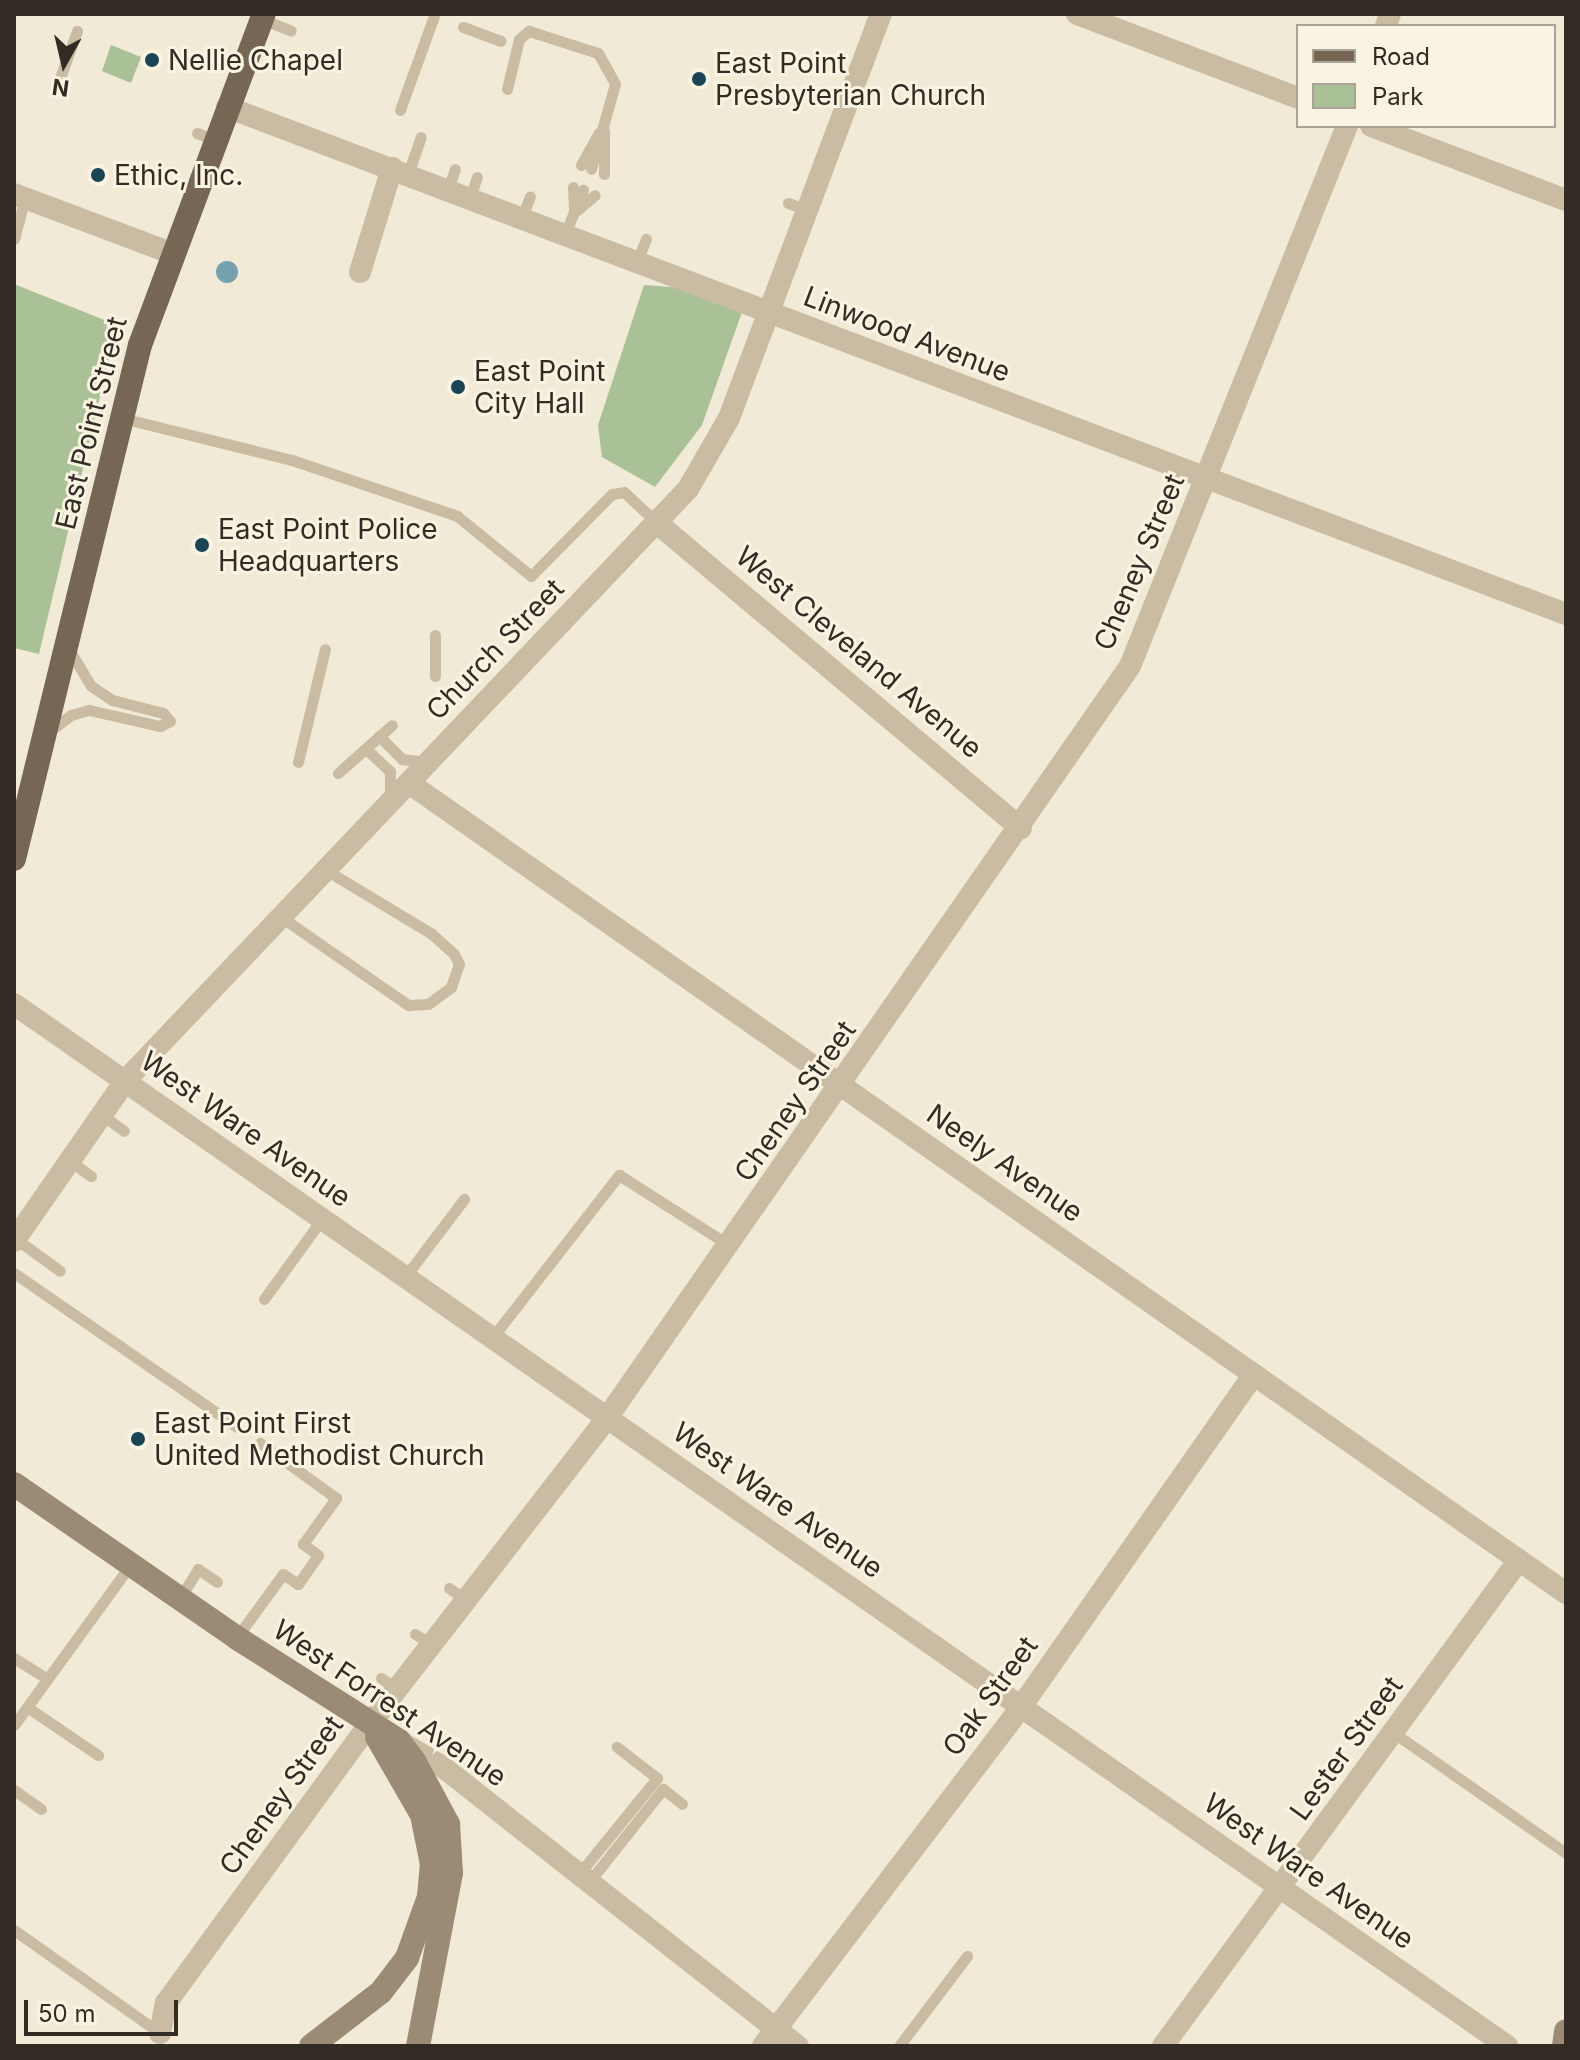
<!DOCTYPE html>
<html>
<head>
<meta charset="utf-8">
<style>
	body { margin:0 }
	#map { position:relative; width:1580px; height:2060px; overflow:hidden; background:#f1ead6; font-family:Inter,sans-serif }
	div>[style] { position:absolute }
	.green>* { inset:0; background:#aac096 }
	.water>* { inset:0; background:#75a0ae }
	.round { border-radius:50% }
	.lane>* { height:11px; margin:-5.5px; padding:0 5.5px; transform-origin:5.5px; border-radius:5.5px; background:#c9bca2 }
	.street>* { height:22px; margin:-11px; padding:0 11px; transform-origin:11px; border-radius:11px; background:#c9bca2 }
	.secondary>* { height:24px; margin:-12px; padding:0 12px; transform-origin:12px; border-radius:12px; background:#9c8b74 }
	.primary>* { height:24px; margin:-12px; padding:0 12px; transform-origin:12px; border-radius:12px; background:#766755 }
	.dots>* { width:22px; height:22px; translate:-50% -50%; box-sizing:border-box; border:4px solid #f9f3e2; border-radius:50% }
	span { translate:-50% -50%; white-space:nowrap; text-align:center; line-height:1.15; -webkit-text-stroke:6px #f9f3e2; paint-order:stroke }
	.poi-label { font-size:28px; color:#332c25 }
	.left { translate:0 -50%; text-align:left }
	.street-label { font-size:28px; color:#332c25 }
	.frame { position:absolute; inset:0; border:16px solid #332c25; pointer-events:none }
	.legend { position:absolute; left:1296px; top:24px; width:260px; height:104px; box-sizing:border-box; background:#f9f3e2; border:2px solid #aaa396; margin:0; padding:10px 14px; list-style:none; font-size:24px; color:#332c25 }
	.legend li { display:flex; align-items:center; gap:16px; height:40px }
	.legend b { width:40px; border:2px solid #aaa396 }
	.north { position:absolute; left:24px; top:24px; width:80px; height:80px; -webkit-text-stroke:6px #f9f3e2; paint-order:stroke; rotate:188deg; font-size:22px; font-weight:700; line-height:32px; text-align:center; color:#332c25 }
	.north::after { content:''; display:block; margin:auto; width:28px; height:36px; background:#332c25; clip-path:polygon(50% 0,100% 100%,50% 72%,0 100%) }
	.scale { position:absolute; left:24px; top:2000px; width:154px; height:36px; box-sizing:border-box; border:4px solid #332c25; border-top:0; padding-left:10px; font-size:24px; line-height:28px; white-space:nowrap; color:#332c25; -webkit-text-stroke:6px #f9f3e2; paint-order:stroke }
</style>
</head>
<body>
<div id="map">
	<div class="green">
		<div style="clip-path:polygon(111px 45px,141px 57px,131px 83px,102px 71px)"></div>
		<div style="clip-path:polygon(14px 284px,117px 325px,39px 654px,14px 648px)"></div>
		<div style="clip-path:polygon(644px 285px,684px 288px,742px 312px,702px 425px,655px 487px,602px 457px,598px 425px)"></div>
	</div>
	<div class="water">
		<div class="round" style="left:216px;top:261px;width:22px;height:22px"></div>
	</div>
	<div class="lane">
		<div style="left:262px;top:19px;width:31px;rotate:22deg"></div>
		<div style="left:463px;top:27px;width:40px;rotate:20.2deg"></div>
		<div style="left:61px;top:75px;width:47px;rotate:-70deg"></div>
		<div style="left:507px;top:89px;width:51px;rotate:-76.5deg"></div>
		<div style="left:519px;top:39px;width:13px;rotate:-39deg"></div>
		<div style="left:529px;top:31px;width:72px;rotate:17.7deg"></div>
		<div style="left:598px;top:53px;width:35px;rotate:61deg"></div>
		<div style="left:615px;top:84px;width:88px;rotate:105.8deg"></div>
		<div style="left:400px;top:110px;width:100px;rotate:-70.1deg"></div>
		<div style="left:197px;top:133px;width:19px;rotate:21deg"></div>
		<div style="left:581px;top:165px;width:37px;rotate:-61deg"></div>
		<div style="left:408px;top:174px;width:39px;rotate:-71deg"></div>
		<div style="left:604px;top:174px;width:43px;rotate:-90deg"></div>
		<div style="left:573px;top:187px;width:22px;rotate:87deg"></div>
		<div style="left:448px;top:189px;width:21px;rotate:-71deg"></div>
		<div style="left:470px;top:198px;width:22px;rotate:-72deg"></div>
		<div style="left:788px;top:203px;width:20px;rotate:20deg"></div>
		<div style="left:577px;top:210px;width:23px;rotate:-40deg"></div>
		<div style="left:522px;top:217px;width:22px;rotate:-69deg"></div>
		<div style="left:565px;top:234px;width:48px;rotate:-67.8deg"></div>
		<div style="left:14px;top:239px;width:42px;rotate:-75deg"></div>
		<div style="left:637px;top:261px;width:24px;rotate:-68deg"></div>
		<div style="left:122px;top:418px;width:175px;rotate:13.9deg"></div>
		<div style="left:292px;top:460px;width:174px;rotate:18.7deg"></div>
		<div style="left:457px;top:516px;width:95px;rotate:39deg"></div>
		<div style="left:531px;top:576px;width:115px;rotate:-45.4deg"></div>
		<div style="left:612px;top:494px;width:12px;rotate:-9deg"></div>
		<div style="left:624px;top:492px;width:45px;rotate:43.2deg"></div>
		<div style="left:435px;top:676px;width:41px;rotate:-90deg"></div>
		<div style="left:51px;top:730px;width:25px;rotate:-37deg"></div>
		<div style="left:71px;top:715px;width:19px;rotate:-16deg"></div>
		<div style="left:89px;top:710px;width:73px;rotate:12.7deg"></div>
		<div style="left:160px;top:726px;width:11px;rotate:-27deg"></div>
		<div style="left:170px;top:721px;width:11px;rotate:-131deg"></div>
		<div style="left:163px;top:713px;width:53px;rotate:-165.7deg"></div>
		<div style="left:112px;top:700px;width:25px;rotate:-146deg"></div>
		<div style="left:91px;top:686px;width:41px;rotate:-121deg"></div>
		<div style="left:379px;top:736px;width:33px;rotate:45deg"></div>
		<div style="left:402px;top:759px;width:23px;rotate:7deg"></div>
		<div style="left:366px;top:749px;width:33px;rotate:43deg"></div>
		<div style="left:390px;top:771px;width:26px;rotate:90deg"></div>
		<div style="left:298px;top:762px;width:116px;rotate:-76.6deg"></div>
		<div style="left:338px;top:773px;width:72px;rotate:-41.6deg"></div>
		<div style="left:281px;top:917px;width:155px;rotate:34.7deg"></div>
		<div style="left:408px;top:1005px;width:20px;rotate:-3deg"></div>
		<div style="left:428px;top:1004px;width:29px;rotate:-36deg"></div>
		<div style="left:451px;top:987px;width:24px;rotate:-71deg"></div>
		<div style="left:459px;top:964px;width:11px;rotate:-117deg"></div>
		<div style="left:454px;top:954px;width:30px;rotate:-138deg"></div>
		<div style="left:432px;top:934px;width:124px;rotate:-148.9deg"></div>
		<div style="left:102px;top:1115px;width:27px;rotate:36deg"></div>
		<div style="left:70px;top:1161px;width:26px;rotate:36deg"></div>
		<div style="left:16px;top:1239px;width:54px;rotate:36deg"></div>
		<div style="left:14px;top:1273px;width:271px;rotate:34.6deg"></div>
		<div style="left:405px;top:1277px;width:98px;rotate:-52.9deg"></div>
		<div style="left:264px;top:1299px;width:99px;rotate:-54.1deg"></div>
		<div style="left:492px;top:1338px;width:207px;rotate:-52.1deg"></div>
		<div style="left:619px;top:1175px;width:130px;rotate:32.5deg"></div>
		<div style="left:449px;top:1588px;width:21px;rotate:35deg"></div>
		<div style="left:180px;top:1598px;width:34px;rotate:-58deg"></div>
		<div style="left:198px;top:1569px;width:23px;rotate:34deg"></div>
		<div style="left:415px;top:1634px;width:20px;rotate:33deg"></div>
		<div style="left:237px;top:1637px;width:78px;rotate:-53.9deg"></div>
		<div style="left:283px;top:1574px;width:18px;rotate:34deg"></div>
		<div style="left:298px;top:1584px;width:35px;rotate:-55deg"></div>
		<div style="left:318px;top:1555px;width:19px;rotate:-144deg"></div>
		<div style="left:303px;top:1544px;width:57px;rotate:-54.3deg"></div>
		<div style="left:336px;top:1498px;width:94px;rotate:-144.1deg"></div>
		<div style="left:14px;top:1658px;width:39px;rotate:32deg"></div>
		<div style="left:381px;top:1678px;width:19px;rotate:35deg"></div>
		<div style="left:27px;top:1707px;width:86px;rotate:34.1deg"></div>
		<div style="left:14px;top:1725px;width:199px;rotate:-54deg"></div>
		<div style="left:1394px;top:1733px;width:210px;rotate:34.9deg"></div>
		<div style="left:14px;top:1790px;width:33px;rotate:35deg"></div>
		<div style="left:579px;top:1874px;width:124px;rotate:-50.9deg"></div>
		<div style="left:657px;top:1778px;width:51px;rotate:-142.2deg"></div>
		<div style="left:589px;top:1882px;width:119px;rotate:-51.5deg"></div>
		<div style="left:663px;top:1789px;width:24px;rotate:38deg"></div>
		<div style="left:14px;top:1930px;width:179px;rotate:35.2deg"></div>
		<div style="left:899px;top:2046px;width:113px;rotate:-52.9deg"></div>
	</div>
	<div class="street">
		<div style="left:1077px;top:14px;width:236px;rotate:20.8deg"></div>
		<div style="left:1386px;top:26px;width:13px;rotate:-72deg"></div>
		<div style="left:227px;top:107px;width:1432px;rotate:20.74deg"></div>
		<div style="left:1371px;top:126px;width:209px;rotate:20.8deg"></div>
		<div style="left:14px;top:194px;width:168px;rotate:20.6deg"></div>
		<div style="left:360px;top:272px;width:109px;rotate:-72.9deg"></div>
		<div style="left:657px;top:523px;width:475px;rotate:40deg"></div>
		<div style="left:409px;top:783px;width:1412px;rotate:35deg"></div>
		<div style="left:14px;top:1004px;width:1821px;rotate:34.91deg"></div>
		<div style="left:14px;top:1241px;width:195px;rotate:-55.2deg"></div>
		<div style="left:125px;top:1081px;width:817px;rotate:-46.44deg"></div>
		<div style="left:688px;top:489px;width:82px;rotate:-60deg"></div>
		<div style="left:729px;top:418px;width:432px;rotate:-69.4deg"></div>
		<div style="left:402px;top:1743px;width:48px;rotate:30.3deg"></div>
		<div style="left:443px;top:1767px;width:452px;rotate:38.2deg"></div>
		<div style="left:160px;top:2033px;width:31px;rotate:-79deg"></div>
		<div style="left:166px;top:2003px;width:344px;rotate:-53.9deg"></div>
		<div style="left:369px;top:1725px;width:388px;rotate:-52.2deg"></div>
		<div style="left:607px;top:1418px;width:916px;rotate:-55.18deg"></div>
		<div style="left:1130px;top:666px;width:582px;rotate:-68.11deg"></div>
		<div style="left:763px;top:2046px;width:426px;rotate:-52.7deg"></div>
		<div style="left:1021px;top:1707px;width:406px;rotate:-55deg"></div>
		<div style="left:1163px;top:2046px;width:602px;rotate:-53.78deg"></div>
	</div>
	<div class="secondary">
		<div style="left:14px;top:1484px;width:271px;rotate:34.6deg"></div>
		<div style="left:237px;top:1638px;width:192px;rotate:32.4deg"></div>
		<div style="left:399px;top:1741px;width:25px;rotate:53deg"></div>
		<div style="left:414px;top:1761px;width:72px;rotate:61.6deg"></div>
		<div style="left:448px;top:1824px;width:49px;rotate:86.5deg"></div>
		<div style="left:451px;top:1873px;width:176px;rotate:100.8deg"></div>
		<div style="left:311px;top:2046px;width:88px;rotate:-37.6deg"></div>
		<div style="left:381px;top:1992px;width:43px;rotate:-52.6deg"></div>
		<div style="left:407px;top:1958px;width:65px;rotate:-70.2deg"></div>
		<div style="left:429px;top:1897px;width:33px;rotate:-85deg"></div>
		<div style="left:432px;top:1864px;width:50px;rotate:-101.5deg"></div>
		<div style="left:422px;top:1815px;width:90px;rotate:-120deg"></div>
		<div style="left:1564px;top:2046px;width:15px;rotate:-82deg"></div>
	</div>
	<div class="primary">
		<div style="left:14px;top:859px;width:529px;rotate:-76.23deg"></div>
		<div style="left:140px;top:345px;width:353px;rotate:-69.5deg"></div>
	</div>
	<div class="dots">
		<div style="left:152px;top:60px;background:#1a4555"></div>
		<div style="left:699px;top:79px;background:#1a4555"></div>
		<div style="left:98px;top:175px;background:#1a4555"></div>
		<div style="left:458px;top:387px;background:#1a4555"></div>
		<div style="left:202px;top:545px;background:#1a4555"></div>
		<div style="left:138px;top:1439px;background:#1a4555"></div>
	</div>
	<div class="poi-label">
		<span class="left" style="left:168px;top:60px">Nellie Chapel</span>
		<span class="left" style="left:715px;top:79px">East Point<br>Presbyterian Church</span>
		<span class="left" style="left:114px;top:175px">Ethic, Inc.</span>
		<span class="left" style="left:474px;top:387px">East Point<br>City Hall</span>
		<span class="left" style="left:218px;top:545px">East Point Police<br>Headquarters</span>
		<span class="left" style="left:154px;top:1439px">East Point First<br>United Methodist Church</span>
	</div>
	<div class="street-label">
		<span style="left:907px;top:334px;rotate:21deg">Linwood Avenue</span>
		<span style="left:91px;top:423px;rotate:-76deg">East Point Street</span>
		<span style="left:1139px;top:562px;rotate:-67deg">Cheney Street</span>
		<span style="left:495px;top:649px;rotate:-46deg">Church Street</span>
		<span style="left:859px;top:652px;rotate:40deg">West Cleveland Avenue</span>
		<span style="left:795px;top:1101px;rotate:-55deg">Cheney Street</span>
		<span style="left:246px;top:1129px;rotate:35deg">West Ware Avenue</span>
		<span style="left:1005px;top:1163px;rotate:35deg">Neely Avenue</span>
		<span style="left:778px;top:1500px;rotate:35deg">West Ware Avenue</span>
		<span style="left:990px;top:1696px;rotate:-54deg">Oak Street</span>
		<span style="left:390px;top:1703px;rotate:34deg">West Forrest Avenue</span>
		<span style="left:1346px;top:1748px;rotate:-54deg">Lester Street</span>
		<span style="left:281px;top:1795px;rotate:-54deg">Cheney Street</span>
		<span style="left:1309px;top:1871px;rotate:35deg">West Ware Avenue</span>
	</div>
	<div class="frame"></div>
	<ul class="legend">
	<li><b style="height:10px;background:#766755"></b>Road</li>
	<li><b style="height:22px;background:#aac096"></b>Park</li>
	</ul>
	<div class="north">N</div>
	<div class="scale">50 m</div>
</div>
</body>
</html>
